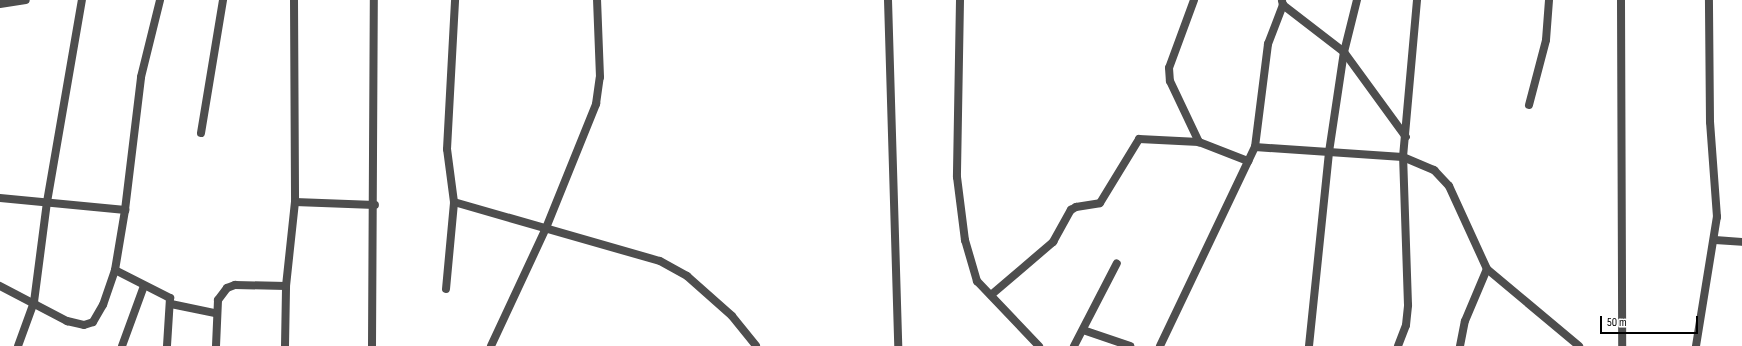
<!DOCTYPE html>
<html>
<head>
<meta charset="utf-8">
<style>
	body { margin:0 }
	#map { position:relative; width:1742px; height:346px; overflow:hidden; background:#fff; font-family:"Sofia Sans Condensed",sans-serif }
	div>[style] { position:absolute }
	.minor>* { height:8px; margin:-4px; padding:0 4px; transform-origin:4px; border-radius:4px; background:#4e4e4e }
	.tertiary>* { height:8px; margin:-4px; padding:0 4px; transform-origin:4px; border-radius:4px; background:#4e4e4e }
	span { translate:-50% -50%; white-space:nowrap; text-align:center; line-height:1.15; -webkit-text-stroke:3.5px #fff; paint-order:stroke }
	.scale { position:absolute; left:1600px; top:316px; width:98px; height:18px; box-sizing:border-box; border:2px solid #000; border-top:0; padding-left:5px; font-size:12px; line-height:14px; white-space:nowrap; color:#000; -webkit-text-stroke:3px #fff; paint-order:stroke }
</style>
</head>
<body>
<div id="map">
	<div class="minor">
		<div style="left:294px;top:0;width:202px;rotate:89.7deg"></div>
		<div style="left:295px;top:202px;width:80px;rotate:2.1deg"></div>
		<div style="left:888px;top:0;width:346px;rotate:88.3deg"></div>
		<div style="left:960px;top:0;width:177px;rotate:91deg"></div>
		<div style="left:957px;top:177px;width:64px;rotate:82.8deg"></div>
		<div style="left:965px;top:240px;width:43px;rotate:73.7deg"></div>
		<div style="left:977px;top:281px;width:90px;rotate:46.4deg"></div>
		<div style="left:1194px;top:0;width:72px;rotate:110.2deg"></div>
		<div style="left:1169px;top:68px;width:13px;rotate:86deg"></div>
		<div style="left:1170px;top:81px;width:68px;rotate:64.6deg"></div>
		<div style="left:1199px;top:142px;width:53px;rotate:21.2deg"></div>
		<div style="left:1282px;top:1px;width:4px;rotate:76deg"></div>
		<div style="left:1283px;top:5px;width:77px;rotate:37.6deg"></div>
		<div style="left:1344px;top:52px;width:105px;rotate:53.9deg"></div>
		<div style="left:0;top:4px;width:26px;rotate:-9deg"></div>
		<div style="left:1529px;top:105px;width:67px;rotate:-75.3deg"></div>
		<div style="left:1546px;top:40px;width:40px;rotate:-85.7deg"></div>
		<div style="left:201px;top:133px;width:135px;rotate:-80.6deg"></div>
		<div style="left:1255px;top:147px;width:148px;rotate:3.9deg"></div>
		<div style="left:1403px;top:157px;width:34px;rotate:23deg"></div>
		<div style="left:1434px;top:170px;width:22px;rotate:47deg"></div>
		<div style="left:1449px;top:186px;width:91px;rotate:65.4deg"></div>
		<div style="left:1487px;top:269px;width:120px;rotate:39.9deg"></div>
		<div style="left:0;top:198px;width:126px;rotate:5.5deg"></div>
		<div style="left:125px;top:210px;width:134px;rotate:-83.1deg"></div>
		<div style="left:141px;top:77px;width:79px;rotate:-76.1deg"></div>
		<div style="left:454px;top:202px;width:214px;rotate:16deg"></div>
		<div style="left:660px;top:261px;width:31px;rotate:29deg"></div>
		<div style="left:687px;top:276px;width:60px;rotate:41.6deg"></div>
		<div style="left:732px;top:316px;width:38px;rotate:51deg"></div>
		<div style="left:1715px;top:240px;width:27px;rotate:4deg"></div>
		<div style="left:115px;top:270px;width:62px;rotate:27deg"></div>
		<div style="left:170px;top:298px;width:48px;rotate:93.6deg"></div>
		<div style="left:0;top:286px;width:76px;rotate:27.6deg"></div>
		<div style="left:67px;top:321px;width:17px;rotate:13deg"></div>
		<div style="left:84px;top:325px;width:9px;rotate:-18deg"></div>
		<div style="left:93px;top:322px;width:20px;rotate:-60deg"></div>
		<div style="left:103px;top:305px;width:37px;rotate:-71deg"></div>
		<div style="left:115px;top:270px;width:61px;rotate:-80.5deg"></div>
		<div style="left:446px;top:289px;width:87px;rotate:-84.7deg"></div>
		<div style="left:454px;top:202px;width:53px;rotate:-97.5deg"></div>
		<div style="left:447px;top:149px;width:149px;rotate:-86.9deg"></div>
		<div style="left:991px;top:295px;width:82px;rotate:-40.5deg"></div>
		<div style="left:1053px;top:242px;width:37px;rotate:-61deg"></div>
		<div style="left:1071px;top:210px;width:6px;rotate:-31deg"></div>
		<div style="left:1076px;top:207px;width:24px;rotate:-9deg"></div>
		<div style="left:1100px;top:203px;width:75px;rotate:-58.6deg"></div>
		<div style="left:1139px;top:139px;width:60px;rotate:2.9deg"></div>
		<div style="left:171px;top:304px;width:45px;rotate:11.6deg"></div>
		<div style="left:1083px;top:330px;width:50px;rotate:18.8deg"></div>
		<div style="left:18px;top:346px;width:47px;rotate:-70deg"></div>
		<div style="left:34px;top:302px;width:101px;rotate:-82.6deg"></div>
		<div style="left:47px;top:202px;width:205px;rotate:-80.2deg"></div>
		<div style="left:122px;top:346px;width:64px;rotate:-69.9deg"></div>
		<div style="left:216px;top:346px;width:46px;rotate:-87.5deg"></div>
		<div style="left:218px;top:300px;width:15px;rotate:-53deg"></div>
		<div style="left:227px;top:288px;width:9px;rotate:-21deg"></div>
		<div style="left:235px;top:285px;width:51px;rotate:1.1deg"></div>
		<div style="left:285px;top:346px;width:60px;rotate:-89deg"></div>
		<div style="left:286px;top:286px;width:84px;rotate:-83.9deg"></div>
		<div style="left:491px;top:346px;width:130px;rotate:-65deg"></div>
		<div style="left:546px;top:228px;width:134px;rotate:-68deg"></div>
		<div style="left:596px;top:104px;width:27px;rotate:-82deg"></div>
		<div style="left:600px;top:77px;width:77px;rotate:-92.2deg"></div>
		<div style="left:1074px;top:346px;width:93px;rotate:-62.6deg"></div>
		<div style="left:1160px;top:346px;width:221px;rotate:-64.5deg"></div>
		<div style="left:1255px;top:147px;width:104px;rotate:-82.8deg"></div>
		<div style="left:1268px;top:44px;width:42px;rotate:-69deg"></div>
		<div style="left:1309px;top:346px;width:195px;rotate:-84.1deg"></div>
		<div style="left:1329px;top:152px;width:101px;rotate:-81.5deg"></div>
		<div style="left:1344px;top:52px;width:54px;rotate:-76deg"></div>
		<div style="left:1398px;top:346px;width:22px;rotate:-69deg"></div>
		<div style="left:1406px;top:325px;width:20px;rotate:-84deg"></div>
		<div style="left:1408px;top:305px;width:148px;rotate:-91.9deg"></div>
		<div style="left:1403px;top:157px;width:158px;rotate:-84.9deg"></div>
		<div style="left:1460px;top:346px;width:25px;rotate:-79deg"></div>
		<div style="left:1465px;top:321px;width:56px;rotate:-67.1deg"></div>
		<div style="left:1696px;top:346px;width:131px;rotate:-80.8deg"></div>
		<div style="left:1717px;top:217px;width:95px;rotate:-94.2deg"></div>
		<div style="left:1710px;top:122px;width:122px;rotate:-90.5deg"></div>
	</div>
	<div class="tertiary">
		<div style="left:1621px;top:0;width:346px;rotate:89.8deg"></div>
		<div style="left:372px;top:346px;width:346px;rotate:-89.7deg"></div>
	</div>
	<div class="scale">50 m</div>
</div>
</body>
</html>
